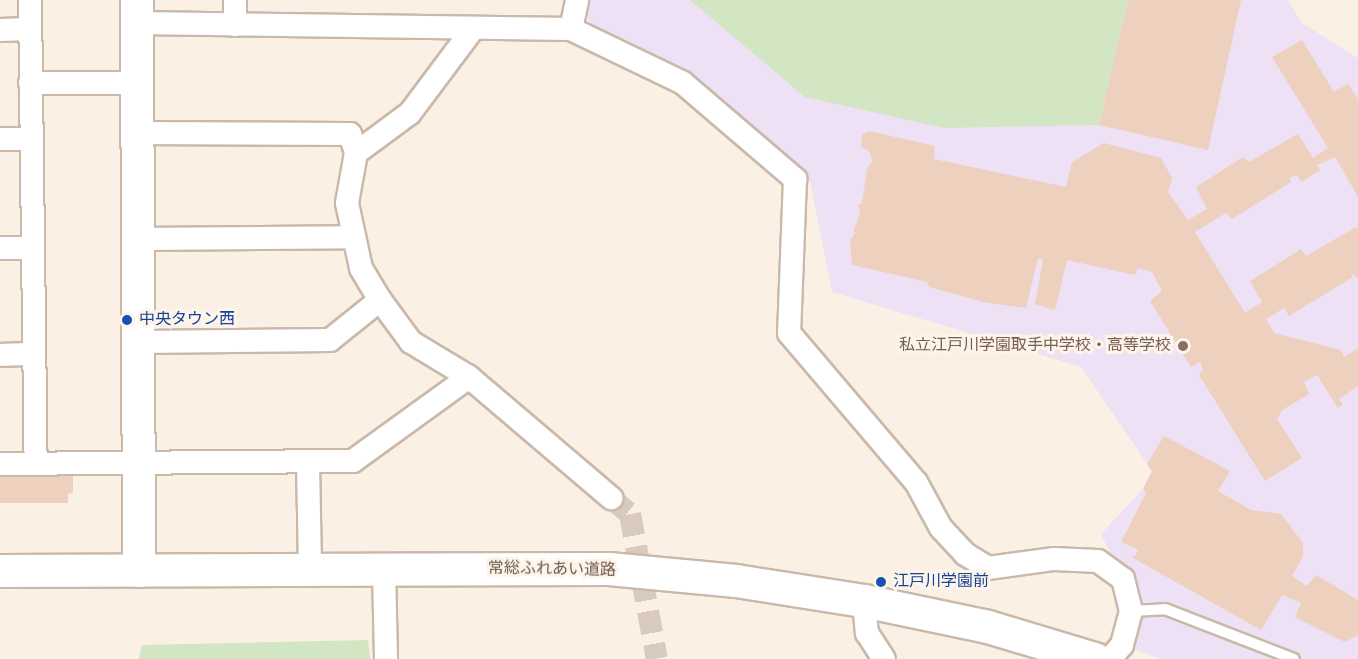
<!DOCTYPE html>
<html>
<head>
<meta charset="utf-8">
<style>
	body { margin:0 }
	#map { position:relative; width:1358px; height:659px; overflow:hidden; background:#faf1e4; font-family:Overpass,"Noto Sans JP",sans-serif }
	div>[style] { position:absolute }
	.education>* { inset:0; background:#eee1f6 }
	.green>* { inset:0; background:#d2e6c4 }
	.building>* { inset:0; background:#edd0be }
	.street-tunnel>* { height:22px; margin-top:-11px; transform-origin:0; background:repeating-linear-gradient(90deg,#d8cbbe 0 22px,transparent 0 33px) }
	.roads { filter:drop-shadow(2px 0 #cab9ab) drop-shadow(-2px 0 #cab9ab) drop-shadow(0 2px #cab9ab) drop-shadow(0 -2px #cab9ab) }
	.lane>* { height:10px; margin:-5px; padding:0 5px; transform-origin:5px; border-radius:5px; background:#fff }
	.street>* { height:22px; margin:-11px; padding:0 11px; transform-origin:11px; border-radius:11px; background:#fff }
	.secondary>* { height:32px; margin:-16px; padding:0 16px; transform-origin:16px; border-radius:16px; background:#fff }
	.dots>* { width:16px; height:16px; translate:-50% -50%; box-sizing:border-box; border:3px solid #fdf5ea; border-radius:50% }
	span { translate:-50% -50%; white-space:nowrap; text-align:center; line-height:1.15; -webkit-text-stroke:6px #fdf5ea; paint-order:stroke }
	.transit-label { font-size:16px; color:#164399 }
	.left { translate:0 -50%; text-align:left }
	.education-label { font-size:16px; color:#785e54 }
	.right { translate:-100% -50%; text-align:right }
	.street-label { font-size:16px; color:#70584c }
</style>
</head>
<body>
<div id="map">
	<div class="education">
		<div style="clip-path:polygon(589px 0,1288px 0,1302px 23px,1358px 58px,1358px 659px,1161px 659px,1122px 645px,1123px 579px,1101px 534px,1143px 489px,1152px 471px,1081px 367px,832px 292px,810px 181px,688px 73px,596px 33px,585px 13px)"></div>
	</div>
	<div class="green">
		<div style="clip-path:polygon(690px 0,1128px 0,1099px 125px,944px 128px,805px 97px)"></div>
		<div style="clip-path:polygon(368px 640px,370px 659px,139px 659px,142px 645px)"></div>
	</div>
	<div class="building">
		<div style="clip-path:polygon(1128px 0,1241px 0,1208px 150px,1099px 125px)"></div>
		<div style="clip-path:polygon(1302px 40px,1334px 92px,1348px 84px,1358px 99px,1358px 197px,1335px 157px,1317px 165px,1320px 170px,1301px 182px,1297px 175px,1289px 178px,1291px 182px,1232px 219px,1226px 213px,1195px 232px,1245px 313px,1262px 302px,1250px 281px,1301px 249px,1306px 256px,1356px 227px,1358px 231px,1358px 279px,1350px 272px,1353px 277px,1289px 316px,1284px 308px,1266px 319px,1274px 333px,1341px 350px,1344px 357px,1358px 348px,1358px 386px,1339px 399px,1343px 404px,1338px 408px,1317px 375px,1304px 382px,1309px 394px,1282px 410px,1277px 419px,1302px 458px,1265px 481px,1199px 375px,1203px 369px,1200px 362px,1191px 367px,1150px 301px,1162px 291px,1152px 272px,1138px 268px,1135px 275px,1067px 260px,1055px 310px,1035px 304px,1043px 260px,1038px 258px,1026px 308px,983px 302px,929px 287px,927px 282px,852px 265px,850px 240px,856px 232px,853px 232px,860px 214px,858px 205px,862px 203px,867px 169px,872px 161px,870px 152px,861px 146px,862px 135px,869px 131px,935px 146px,934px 159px,1066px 187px,1072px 162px,1104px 143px,1161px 158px,1172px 178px,1168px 192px,1188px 220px,1207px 209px,1196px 187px,1243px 157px,1249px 162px,1298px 134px,1313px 158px,1328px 148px,1272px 57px)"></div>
		<div style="clip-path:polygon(1164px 436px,1230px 471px,1218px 491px,1251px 510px,1281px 514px,1303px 543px,1303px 557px,1292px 576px,1307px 586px,1316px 575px,1358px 600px,1358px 635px,1345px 642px,1295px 617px,1301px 603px,1282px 595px,1261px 630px,1133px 558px,1139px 550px,1121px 542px,1146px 493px,1143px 489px,1152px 471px,1147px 464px)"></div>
		<div style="clip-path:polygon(0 475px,73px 475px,73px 493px,68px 494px,68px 503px,0 503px)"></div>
	</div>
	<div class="street-tunnel">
		<div style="left:611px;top:498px;width:25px;rotate:40deg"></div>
		<div style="left:630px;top:514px;width:147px;rotate:79.5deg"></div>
	</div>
	<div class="roads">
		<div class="lane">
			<div style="left:1131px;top:611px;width:34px;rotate:-3deg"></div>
			<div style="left:1165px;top:609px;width:138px;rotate:21.2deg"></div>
		</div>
		<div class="street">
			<div style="left:30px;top:0;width:464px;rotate:89.3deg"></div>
			<div style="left:137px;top:23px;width:434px;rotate:0.8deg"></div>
			<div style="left:571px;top:29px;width:124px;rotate:25.7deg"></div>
			<div style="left:683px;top:83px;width:148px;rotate:40.6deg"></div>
			<div style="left:795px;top:179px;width:154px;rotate:92.2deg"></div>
			<div style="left:789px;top:333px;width:196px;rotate:49.6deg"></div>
			<div style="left:916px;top:482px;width:52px;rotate:61.5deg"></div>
			<div style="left:941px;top:528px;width:35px;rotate:47deg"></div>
			<div style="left:965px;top:554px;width:27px;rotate:31deg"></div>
			<div style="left:988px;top:568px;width:67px;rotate:-7.8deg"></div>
			<div style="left:1054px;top:559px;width:44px;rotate:2.6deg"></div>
			<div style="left:1098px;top:561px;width:31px;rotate:36deg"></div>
			<div style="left:1123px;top:579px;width:33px;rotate:76deg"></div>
			<div style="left:1131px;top:611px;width:35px;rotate:105deg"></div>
			<div style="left:1122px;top:645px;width:18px;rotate:131deg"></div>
			<div style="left:235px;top:25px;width:25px;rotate:-90deg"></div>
			<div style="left:571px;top:29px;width:30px;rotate:-78deg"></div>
			<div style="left:0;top:30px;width:29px;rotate:-2deg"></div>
			<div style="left:30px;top:83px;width:107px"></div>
			<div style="left:137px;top:133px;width:213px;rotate:0.3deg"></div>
			<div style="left:350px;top:134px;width:20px;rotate:72deg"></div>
			<div style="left:0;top:139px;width:31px"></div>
			<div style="left:138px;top:239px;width:214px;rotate:-0.5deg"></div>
			<div style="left:0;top:248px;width:32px"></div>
			<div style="left:138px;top:342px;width:192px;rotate:-0.6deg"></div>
			<div style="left:330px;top:340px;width:64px;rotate:-38.7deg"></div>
			<div style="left:0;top:355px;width:33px;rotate:-2deg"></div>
			<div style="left:469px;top:377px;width:187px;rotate:40.4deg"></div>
			<div style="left:308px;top:463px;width:107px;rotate:88.9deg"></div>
			<div style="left:0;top:464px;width:353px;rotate:-0.5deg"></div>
			<div style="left:353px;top:461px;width:143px;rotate:-35.9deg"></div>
			<div style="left:469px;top:377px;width:68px;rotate:-148.9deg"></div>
			<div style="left:411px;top:342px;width:52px;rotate:-126.4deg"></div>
			<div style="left:380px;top:300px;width:37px;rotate:-121deg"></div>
			<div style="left:361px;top:268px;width:66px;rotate:-102.2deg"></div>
			<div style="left:347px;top:203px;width:51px;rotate:-79.8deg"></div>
			<div style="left:356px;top:153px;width:67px;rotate:-36.5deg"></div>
			<div style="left:410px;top:113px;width:104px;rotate:-53.2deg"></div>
			<div style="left:384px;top:570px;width:89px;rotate:88.7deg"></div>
			<div style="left:864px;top:601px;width:32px;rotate:85deg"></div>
			<div style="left:867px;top:633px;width:31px;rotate:57deg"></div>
		</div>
		<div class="secondary">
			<div style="left:137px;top:0;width:571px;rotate:89.8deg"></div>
			<div style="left:0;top:571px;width:609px;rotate:-0.19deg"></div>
			<div style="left:609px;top:569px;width:128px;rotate:5.4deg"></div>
			<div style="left:736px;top:581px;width:130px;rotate:8.9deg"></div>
			<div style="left:864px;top:601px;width:127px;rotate:11.8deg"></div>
			<div style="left:988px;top:627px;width:112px;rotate:16.7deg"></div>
		</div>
	</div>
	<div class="dots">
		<div style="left:127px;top:320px;background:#1a4fb4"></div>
		<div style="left:1183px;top:346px;background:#8d6e63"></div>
		<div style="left:881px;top:582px;background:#1a4fb4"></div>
	</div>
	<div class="transit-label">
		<span class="left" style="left:139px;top:320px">中央タウン西</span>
		<span class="left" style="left:893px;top:582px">江戸川学園前</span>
	</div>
	<div class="education-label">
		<span class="right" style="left:1171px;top:346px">私立江戸川学園取手中学校・高等学校</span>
	</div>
	<div class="street-label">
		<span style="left:552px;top:570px;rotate:1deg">常総ふれあい道路</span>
	</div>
</div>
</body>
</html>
